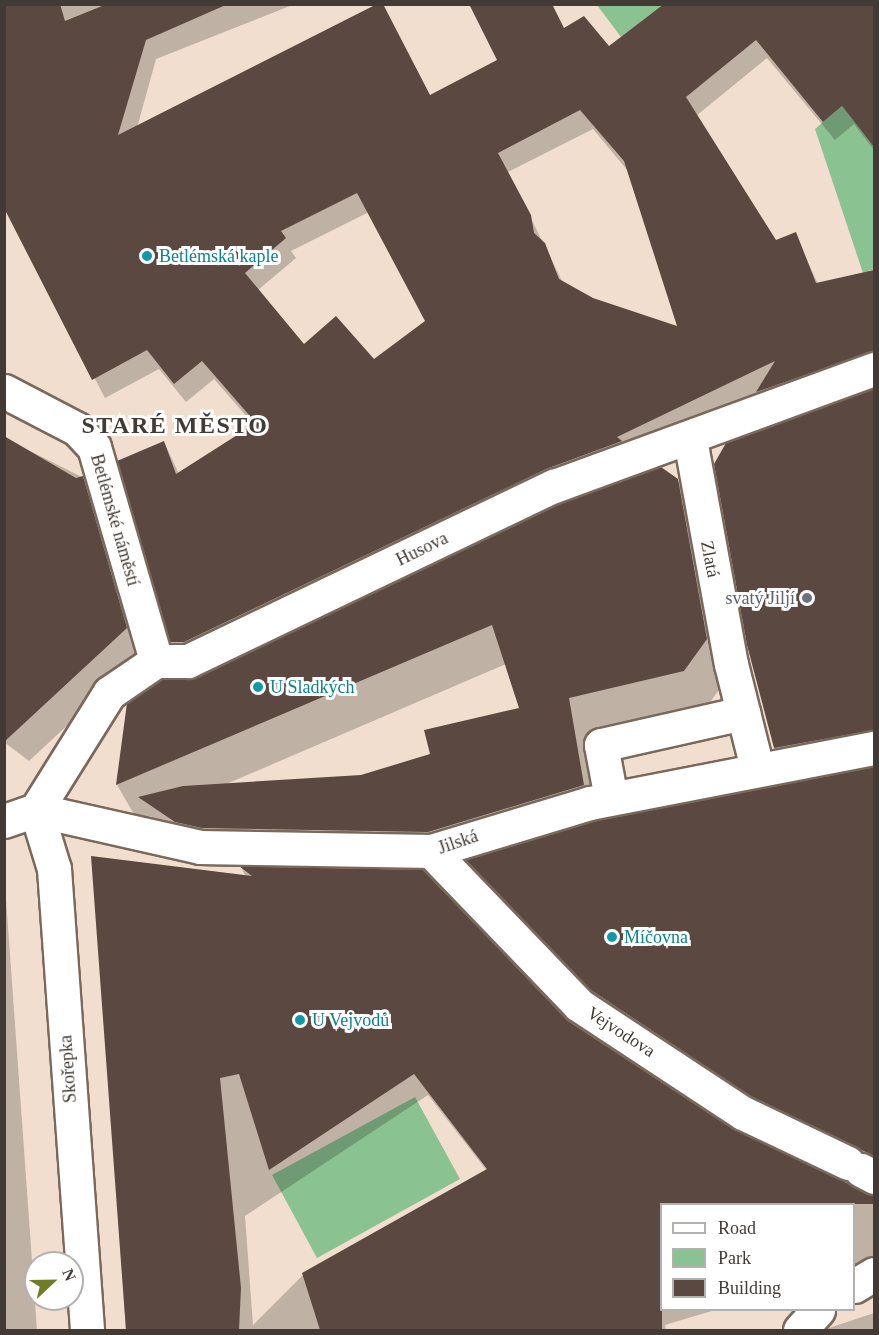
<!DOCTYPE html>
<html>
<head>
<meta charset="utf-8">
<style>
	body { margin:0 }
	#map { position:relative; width:879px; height:1335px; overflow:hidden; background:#f1decf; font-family:"Times New Roman",serif }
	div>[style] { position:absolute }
	.green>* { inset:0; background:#8bc292 }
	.shadow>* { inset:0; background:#0003 }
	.building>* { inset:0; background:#5b4841 }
	.roads { filter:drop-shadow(2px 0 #79695c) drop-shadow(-2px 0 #79695c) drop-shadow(0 2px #79695c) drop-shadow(0 -2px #79695c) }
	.street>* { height:33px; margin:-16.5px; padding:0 16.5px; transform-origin:16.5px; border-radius:16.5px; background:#fff }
	.dots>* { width:16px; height:16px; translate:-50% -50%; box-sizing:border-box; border:3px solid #fff; border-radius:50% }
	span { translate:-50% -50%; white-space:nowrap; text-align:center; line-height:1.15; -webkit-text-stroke:6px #fff; paint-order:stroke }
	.culture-label { font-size:18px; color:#0d838f }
	.left { translate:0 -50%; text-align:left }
	.street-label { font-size:18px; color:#423b35 }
	.worship-label { font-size:18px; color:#5b616d }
	.right { translate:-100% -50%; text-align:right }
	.district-label { font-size:24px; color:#423b35; font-weight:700; letter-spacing:1.5px }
	.frame { position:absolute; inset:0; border:6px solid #423b35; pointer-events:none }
	.legend { position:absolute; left:660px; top:1203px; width:195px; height:108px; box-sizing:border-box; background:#fff; border:2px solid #b3b1ae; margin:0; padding:8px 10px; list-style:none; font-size:18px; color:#423b35 }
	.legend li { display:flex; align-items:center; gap:12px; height:30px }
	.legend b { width:30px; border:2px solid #b3b1ae }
	.north { position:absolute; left:24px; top:1251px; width:60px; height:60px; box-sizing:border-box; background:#fff; border:2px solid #b3b1ae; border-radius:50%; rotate:68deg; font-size:16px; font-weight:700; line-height:24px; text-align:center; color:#423b35 }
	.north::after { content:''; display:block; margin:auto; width:21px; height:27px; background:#717c28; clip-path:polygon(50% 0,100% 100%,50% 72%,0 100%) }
</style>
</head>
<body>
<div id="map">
	<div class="green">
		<div style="clip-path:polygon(597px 5px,664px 5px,621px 37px)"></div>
		<div style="clip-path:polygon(842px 106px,874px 147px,874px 269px,863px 273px,815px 129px)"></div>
		<div style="clip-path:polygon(415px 1097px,460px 1179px,317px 1258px,272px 1175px)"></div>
	</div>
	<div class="shadow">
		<div style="clip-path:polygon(evenodd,4px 4px,295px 4px,156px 59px,137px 128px,430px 96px,564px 30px,609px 48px,666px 4px,874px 4px,874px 150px,854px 124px,835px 140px,767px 58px,696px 116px,775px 242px,795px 234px,818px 284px,874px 270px,874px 372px,769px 410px,759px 393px,183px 661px,171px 642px,164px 442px,179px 474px,254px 425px,214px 379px,186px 402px,159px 369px,105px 398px,4px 205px,4px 4px,593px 129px,628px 171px,679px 329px,593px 300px,563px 283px,508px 172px,593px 129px,4px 4px,369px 212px,427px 322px,374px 361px,304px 347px,258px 290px,296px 258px,291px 251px,369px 212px)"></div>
		<div style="clip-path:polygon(874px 397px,874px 754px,788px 770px,775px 748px,824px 409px)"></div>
		<div style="clip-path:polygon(4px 438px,82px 477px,98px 505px,142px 656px,29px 761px,4px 742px)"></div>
		<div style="clip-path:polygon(evenodd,677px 480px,699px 518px,728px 677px,706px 708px,590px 735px,604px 821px,874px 769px,874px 1172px,606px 1013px,481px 883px,469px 863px,420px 868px,568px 1022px,734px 1131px,874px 1195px,874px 1260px,854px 1266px,854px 1204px,662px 1204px,662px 1310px,715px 1310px,665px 1325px,666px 1330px,126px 1330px,93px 858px,246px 877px,240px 865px,197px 859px,162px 834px,151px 816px,138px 821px,117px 785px,129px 704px,677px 480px,506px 664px,521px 710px,432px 755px,361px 776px,224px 785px,506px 664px,677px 480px,428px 1095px,487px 1171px,305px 1273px,253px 1325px,245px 1216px,428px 1095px)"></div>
		<div style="clip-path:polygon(4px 896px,6px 899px,37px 1330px,4px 1330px)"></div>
		<div style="clip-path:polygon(874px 1313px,874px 1330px,826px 1330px,829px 1328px)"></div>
	</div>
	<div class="building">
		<div style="clip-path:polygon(evenodd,4px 4px,60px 4px,65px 21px,107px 4px,228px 4px,146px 40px,118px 135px,377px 4px,383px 4px,430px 95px,497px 60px,469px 4px,552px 4px,564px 28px,584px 16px,609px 46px,664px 4px,874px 4px,874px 147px,842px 106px,823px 122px,756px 40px,686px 97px,776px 240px,796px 232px,816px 283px,874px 270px,874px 351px,756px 392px,775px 361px,617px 437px,622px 441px,546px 469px,184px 642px,170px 642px,117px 461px,164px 441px,176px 474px,256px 423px,202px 361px,174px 384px,147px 350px,92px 380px,4px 208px,4px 4px,580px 110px,624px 161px,677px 326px,593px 298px,559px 279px,545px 243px,534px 233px,531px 215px,498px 153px,580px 110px,4px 4px,357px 193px,425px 321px,374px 359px,336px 316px,304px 344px,245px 273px,286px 238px,281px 231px,357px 193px)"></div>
		<div style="clip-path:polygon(874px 389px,874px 730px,774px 748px,747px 645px,714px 464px,726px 443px)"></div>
		<div style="clip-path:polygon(4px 436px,76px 478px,83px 476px,127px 628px,4px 742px)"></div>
		<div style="clip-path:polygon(661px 467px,678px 479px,707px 639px,684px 671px,569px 698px,584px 785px,428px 832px,202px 828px,175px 822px,138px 797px,183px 786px,361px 775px,430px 754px,424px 730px,519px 708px,492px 625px,116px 785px,127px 703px,162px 680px,196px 678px,561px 503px)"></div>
		<div style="clip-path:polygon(874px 767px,874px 1156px,752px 1097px,591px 990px,466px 860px,595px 821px)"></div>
		<div style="clip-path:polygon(91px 856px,252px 876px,239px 866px,423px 870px,568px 1021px,733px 1129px,874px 1196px,874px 1204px,662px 1204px,662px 1330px,320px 1330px,302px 1273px,487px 1169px,414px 1074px,269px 1170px,239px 1074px,220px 1078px,241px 1288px,239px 1330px,126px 1330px)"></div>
	</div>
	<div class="roads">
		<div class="street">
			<div style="left:4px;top:391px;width:82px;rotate:27.5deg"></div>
			<div style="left:77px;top:429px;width:25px;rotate:47deg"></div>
			<div style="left:94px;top:447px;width:223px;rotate:73.8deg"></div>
			<div style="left:690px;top:439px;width:229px;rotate:79.7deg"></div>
			<div style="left:731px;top:664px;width:107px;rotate:76deg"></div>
			<div style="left:611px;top:798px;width:54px;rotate:-100.7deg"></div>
			<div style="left:601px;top:745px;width:146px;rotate:-12.7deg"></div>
			<div style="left:36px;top:810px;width:138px;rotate:-58deg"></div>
			<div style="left:109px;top:693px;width:57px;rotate:-34.2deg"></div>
			<div style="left:156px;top:661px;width:32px"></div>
			<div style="left:188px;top:661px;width:406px;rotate:-25.6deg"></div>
			<div style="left:554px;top:486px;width:341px;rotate:-20.1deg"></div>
			<div style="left:36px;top:810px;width:168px;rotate:12.7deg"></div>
			<div style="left:200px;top:847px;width:231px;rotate:1deg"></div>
			<div style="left:431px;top:851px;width:166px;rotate:-16.8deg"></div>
			<div style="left:590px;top:803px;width:289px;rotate:-11deg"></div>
			<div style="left:36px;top:810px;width:62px;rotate:73deg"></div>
			<div style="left:54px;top:869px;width:462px;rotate:85.9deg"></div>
			<div style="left:4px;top:821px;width:34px;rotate:-19deg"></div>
			<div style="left:431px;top:851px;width:214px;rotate:46.1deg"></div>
			<div style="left:579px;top:1005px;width:196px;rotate:33.4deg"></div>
			<div style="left:743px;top:1113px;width:116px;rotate:25.5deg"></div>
			<div style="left:861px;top:1170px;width:15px;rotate:28deg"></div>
			<div style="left:854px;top:1286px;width:23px;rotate:-31deg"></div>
			<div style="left:800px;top:1330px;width:27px;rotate:-48deg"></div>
		</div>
	</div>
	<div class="dots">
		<div style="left:147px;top:256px;background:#0f9aa8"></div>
		<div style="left:807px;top:598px;background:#6b7280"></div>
		<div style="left:258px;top:687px;background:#0f9aa8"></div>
		<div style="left:612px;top:937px;background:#0f9aa8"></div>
		<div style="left:300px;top:1020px;background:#0f9aa8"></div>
	</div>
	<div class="culture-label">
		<span class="left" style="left:159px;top:256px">Betlémská kaple</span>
		<span class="left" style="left:270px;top:687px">U Sladkých</span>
		<span class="left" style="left:624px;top:937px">Míčovna</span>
		<span class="left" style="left:312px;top:1020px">U Vejvodů</span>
	</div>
	<div class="street-label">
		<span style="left:115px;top:520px;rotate:74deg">Betlémské náměstí</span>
		<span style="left:422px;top:549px;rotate:-26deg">Husova</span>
		<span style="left:710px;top:559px;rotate:79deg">Zlatá</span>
		<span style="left:458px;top:842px;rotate:-19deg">Jilská</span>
		<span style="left:621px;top:1032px;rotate:33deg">Vejvodova</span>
		<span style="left:68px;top:1069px;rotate:-94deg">Skořepka</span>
	</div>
	<div class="worship-label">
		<span class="right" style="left:795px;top:598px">svatý Jiljí</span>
	</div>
	<div class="district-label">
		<span style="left:175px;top:426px">STARÉ MĚSTO</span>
	</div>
	<div class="frame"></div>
	<ul class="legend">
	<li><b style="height:8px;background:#fff"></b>Road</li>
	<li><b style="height:16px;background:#8bc292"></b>Park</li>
	<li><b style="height:16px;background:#5b4841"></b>Building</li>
	</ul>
	<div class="north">N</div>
</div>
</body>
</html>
